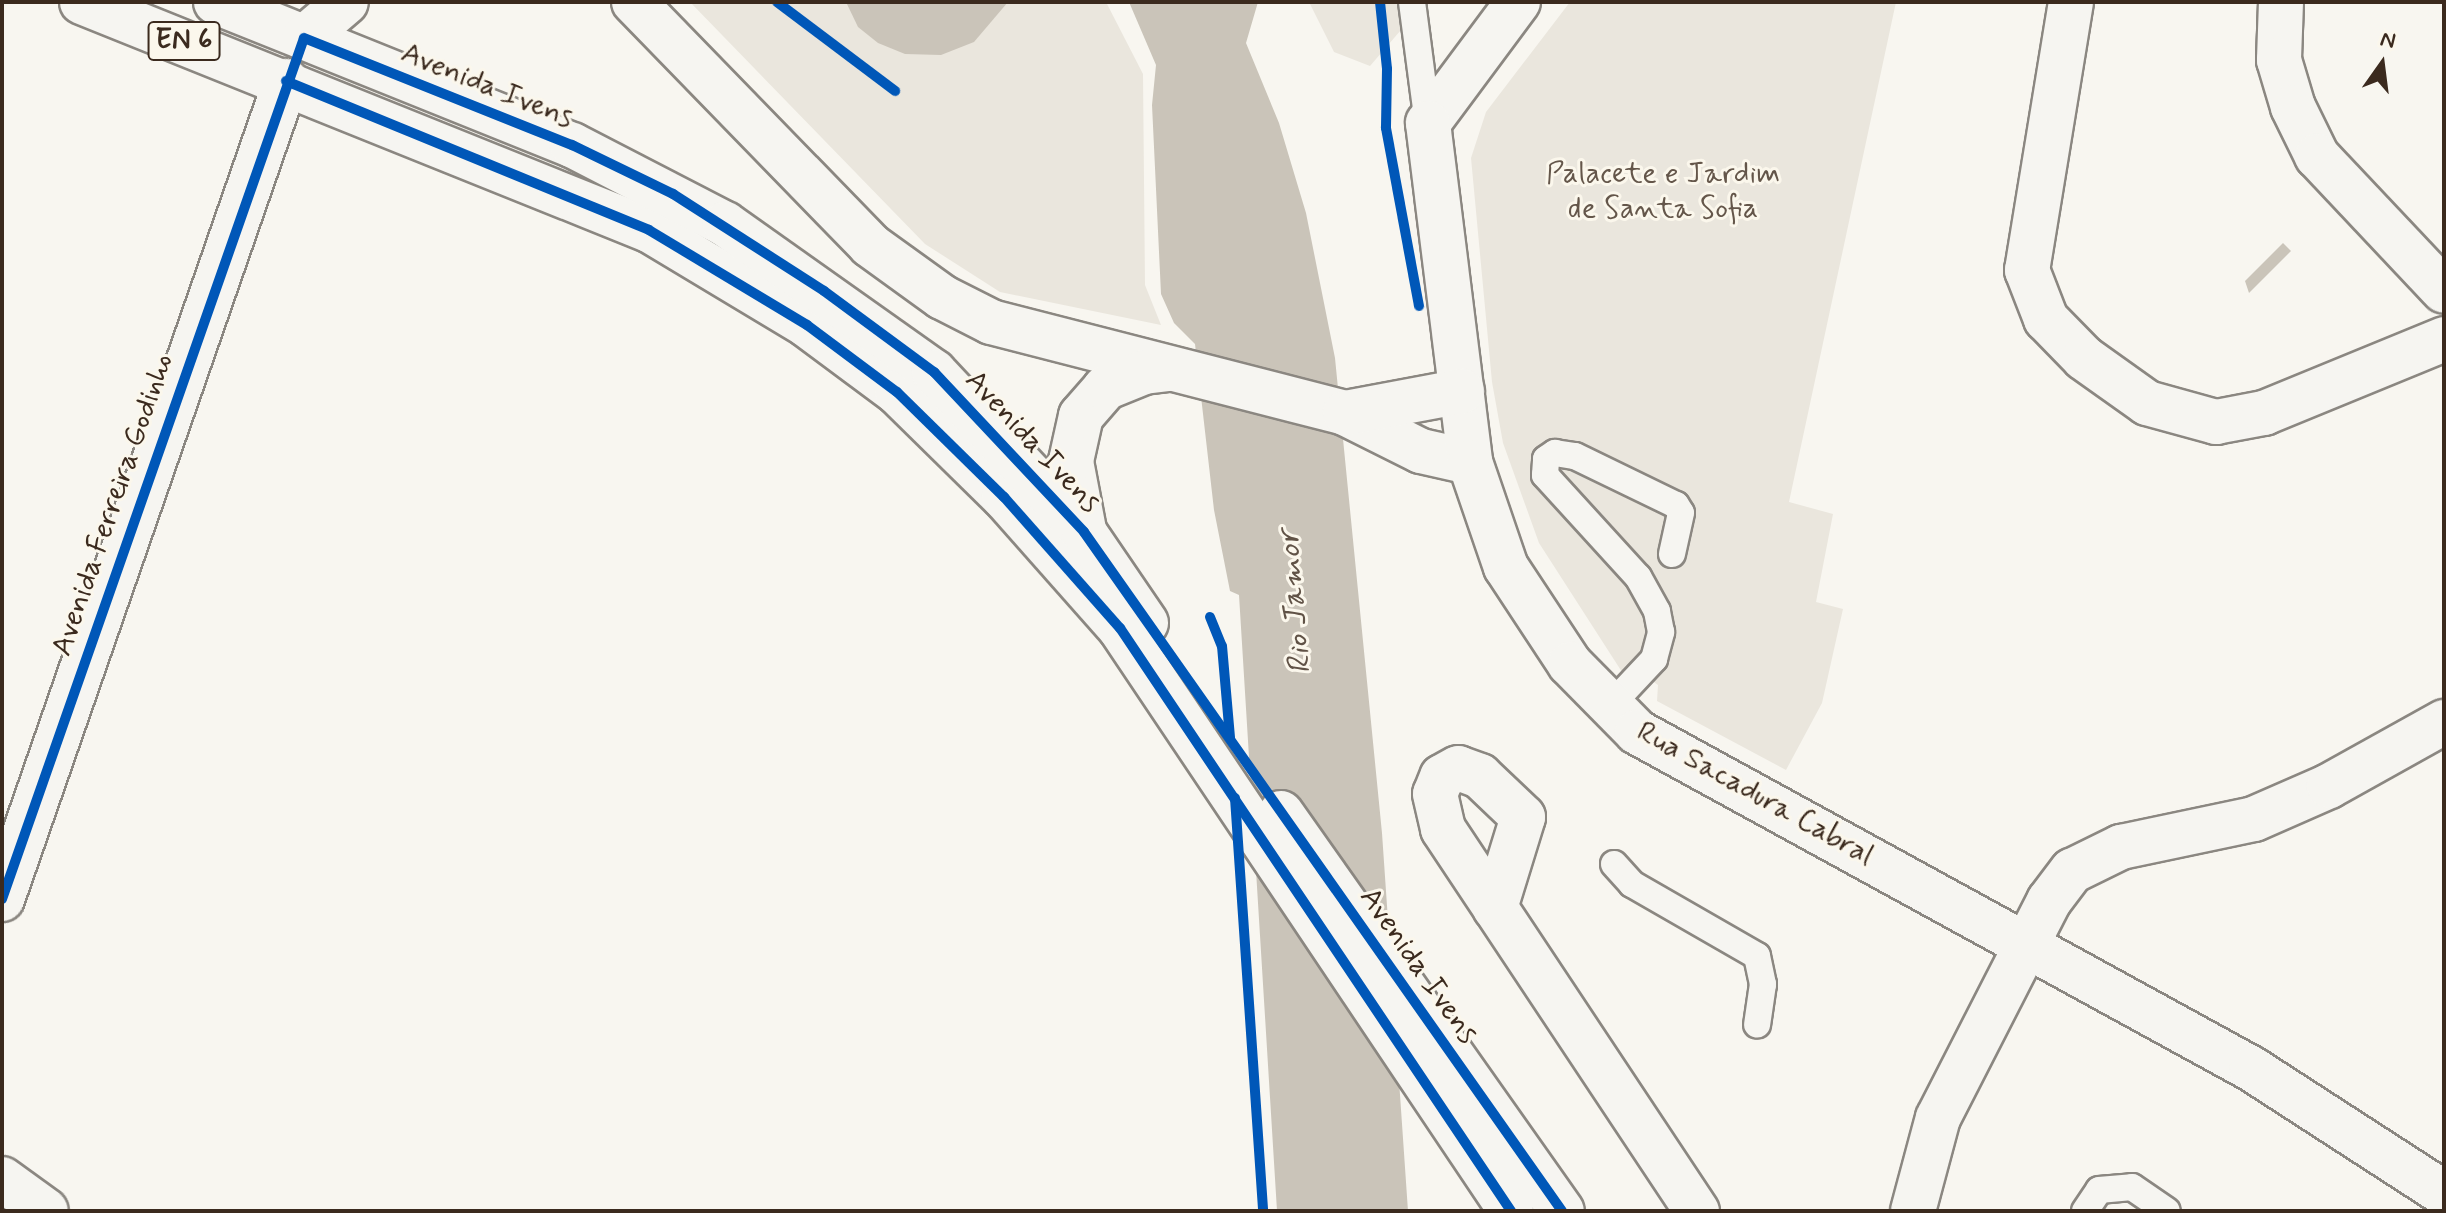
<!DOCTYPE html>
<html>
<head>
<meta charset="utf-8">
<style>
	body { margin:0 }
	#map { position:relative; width:2446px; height:1213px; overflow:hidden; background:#f8f6f0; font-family:Mynerve,sans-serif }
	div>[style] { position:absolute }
	.green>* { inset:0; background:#eae6dd }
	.water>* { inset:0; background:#cac4b9 }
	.roads { filter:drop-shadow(2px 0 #8b8781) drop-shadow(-2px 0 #8b8781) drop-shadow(0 2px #8b8781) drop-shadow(0 -2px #8b8781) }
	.lane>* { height:26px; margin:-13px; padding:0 13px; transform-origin:13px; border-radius:13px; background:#f6f5f1 }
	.street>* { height:44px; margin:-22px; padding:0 22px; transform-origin:22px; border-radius:22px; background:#f6f5f1 }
	.secondary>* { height:44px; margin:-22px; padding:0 22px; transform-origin:22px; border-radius:22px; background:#f6f5f1 }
	.primary>* { height:44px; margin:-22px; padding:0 22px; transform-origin:22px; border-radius:22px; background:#f6f5f1 }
	.cycleway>* { height:10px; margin:-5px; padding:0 5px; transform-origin:5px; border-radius:5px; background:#0057b8 }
	span { translate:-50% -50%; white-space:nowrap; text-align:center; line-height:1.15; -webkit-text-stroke:6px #fbf7ec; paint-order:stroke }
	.shield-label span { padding:2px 6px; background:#fbf7ec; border:2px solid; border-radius:6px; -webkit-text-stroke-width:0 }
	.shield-label { font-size:28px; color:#3b2a1e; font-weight:700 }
	.street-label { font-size:30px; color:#3b2a1e }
	.park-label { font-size:30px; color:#64564a }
	.water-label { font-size:32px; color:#605246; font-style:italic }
	.frame { position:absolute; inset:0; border:4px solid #3b2a1e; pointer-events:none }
	.north { position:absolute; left:2342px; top:24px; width:80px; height:80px; -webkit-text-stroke:6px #fbf7ec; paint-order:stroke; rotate:14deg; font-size:22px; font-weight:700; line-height:32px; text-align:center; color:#3b2a1e }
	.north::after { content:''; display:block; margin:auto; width:28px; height:36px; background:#3b2a1e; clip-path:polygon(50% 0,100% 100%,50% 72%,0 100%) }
</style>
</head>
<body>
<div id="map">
	<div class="green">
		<div style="clip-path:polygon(690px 2px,1106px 2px,1143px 74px,1145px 285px,1161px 325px,1000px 292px,925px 244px)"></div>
		<div style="clip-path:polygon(1309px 2px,1425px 2px,1370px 66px,1334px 52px)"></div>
		<div style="clip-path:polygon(1570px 2px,1896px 2px,1789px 502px,1833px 514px,1816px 602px,1843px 609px,1822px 703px,1786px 770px,1657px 701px,1658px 685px,1632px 666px,1622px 672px,1539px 543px,1503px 443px,1492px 382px,1471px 158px,1486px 112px)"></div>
	</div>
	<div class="water">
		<div style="clip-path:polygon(846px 2px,1008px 2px,974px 42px,941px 55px,905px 54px,878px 43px,858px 27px)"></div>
		<div style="clip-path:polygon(1129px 2px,1258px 2px,1246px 43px,1279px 123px,1306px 213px,1335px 358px,1382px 833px,1408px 1211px,1277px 1211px,1239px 595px,1230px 591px,1214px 510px,1195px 344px,1174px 323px,1161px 294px,1152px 105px,1156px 65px)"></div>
		<div style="clip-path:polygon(2283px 243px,2291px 251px,2249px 293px,2245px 281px)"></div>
	</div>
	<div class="roads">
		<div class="lane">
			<div style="left:1412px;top:2px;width:122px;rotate:82.5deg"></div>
			<div style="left:1609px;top:707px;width:66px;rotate:-46.8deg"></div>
			<div style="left:1654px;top:659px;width:28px;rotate:-75deg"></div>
			<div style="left:1661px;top:632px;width:21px;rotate:-101deg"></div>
			<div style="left:1657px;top:611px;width:39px;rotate:-119deg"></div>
			<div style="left:1638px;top:577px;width:138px;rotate:-132.4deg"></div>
			<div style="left:1545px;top:475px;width:16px;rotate:-86deg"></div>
			<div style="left:1546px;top:459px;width:11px;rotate:-34deg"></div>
			<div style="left:1555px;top:453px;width:20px;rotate:9deg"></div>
			<div style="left:1575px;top:456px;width:112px;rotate:25.9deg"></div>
			<div style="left:1676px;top:505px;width:9px;rotate:58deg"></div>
			<div style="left:1681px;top:513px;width:42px;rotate:102.4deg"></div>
			<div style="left:1614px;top:864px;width:27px;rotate:48deg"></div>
			<div style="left:1632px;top:884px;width:144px;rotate:29.9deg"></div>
			<div style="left:1757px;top:956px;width:29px;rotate:78deg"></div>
			<div style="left:1763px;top:984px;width:41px;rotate:98.3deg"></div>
			<div style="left:2085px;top:1211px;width:25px;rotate:-56deg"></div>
			<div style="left:2099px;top:1190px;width:33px;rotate:-5deg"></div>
			<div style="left:2132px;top:1187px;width:42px;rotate:34.4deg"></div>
		</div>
		<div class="street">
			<div style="left:2071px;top:2px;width:272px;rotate:99.3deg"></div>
			<div style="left:2027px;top:270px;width:53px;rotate:68.8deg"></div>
			<div style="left:2046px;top:319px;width:54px;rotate:45.7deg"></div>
			<div style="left:2084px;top:358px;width:77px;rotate:35.5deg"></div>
			<div style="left:2147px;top:403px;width:72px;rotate:15.4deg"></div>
			<div style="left:2216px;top:422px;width:49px;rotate:-10.6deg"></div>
			<div style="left:2264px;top:413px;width:195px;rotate:-22.3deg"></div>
			<div style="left:2281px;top:2px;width:58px;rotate:92deg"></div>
			<div style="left:2279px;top:60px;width:49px;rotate:73.4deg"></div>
			<div style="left:2293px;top:107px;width:55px;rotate:63.9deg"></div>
			<div style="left:2317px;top:156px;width:185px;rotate:46.7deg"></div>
			<div style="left:2px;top:899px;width:866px;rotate:-70.85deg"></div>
			<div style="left:1495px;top:908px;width:95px;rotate:-72.9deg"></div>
			<div style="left:1523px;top:817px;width:59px;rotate:-136.4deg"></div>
			<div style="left:1480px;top:776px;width:23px;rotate:-160deg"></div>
			<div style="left:1458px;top:768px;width:18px;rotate:151deg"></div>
			<div style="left:1442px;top:777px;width:18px;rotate:112deg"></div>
			<div style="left:1435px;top:794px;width:36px;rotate:77deg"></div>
			<div style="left:1443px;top:829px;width:459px;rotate:56.4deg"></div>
			<div style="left:2px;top:1179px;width:54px;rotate:36deg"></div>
			<div style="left:1913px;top:1211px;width:96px;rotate:-75deg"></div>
			<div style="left:1938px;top:1118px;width:244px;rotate:-62.9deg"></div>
			<div style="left:2049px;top:901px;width:38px;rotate:-53deg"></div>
			<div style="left:2072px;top:871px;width:55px;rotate:-26.1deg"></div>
			<div style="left:2121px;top:847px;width:136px;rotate:-11.9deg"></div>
			<div style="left:2254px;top:819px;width:82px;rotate:-23.7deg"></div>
			<div style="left:2329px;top:786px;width:132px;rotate:-29.1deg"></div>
		</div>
		<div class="secondary">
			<div style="left:634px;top:2px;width:339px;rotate:45.8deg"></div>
			<div style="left:870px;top:245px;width:89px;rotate:35.8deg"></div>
			<div style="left:942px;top:297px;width:55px;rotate:27deg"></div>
			<div style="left:991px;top:322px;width:366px;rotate:14.4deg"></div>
			<div style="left:1345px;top:413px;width:85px;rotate:26.6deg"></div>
			<div style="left:1421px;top:451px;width:50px;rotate:12.7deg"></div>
			<div style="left:1518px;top:2px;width:151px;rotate:126.6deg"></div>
			<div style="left:1428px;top:123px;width:342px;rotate:82.9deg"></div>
			<div style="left:1470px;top:462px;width:111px;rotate:71.1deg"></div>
			<div style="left:1506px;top:567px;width:116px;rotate:56.6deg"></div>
			<div style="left:1570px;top:664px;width:95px;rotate:45.4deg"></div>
			<div style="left:1637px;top:732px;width:701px;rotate:28.72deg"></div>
			<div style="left:2252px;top:1069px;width:229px;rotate:32.9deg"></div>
			<div style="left:1345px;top:413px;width:119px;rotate:-10.6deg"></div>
		</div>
		<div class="primary">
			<div style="left:82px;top:2px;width:611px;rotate:21.91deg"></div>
			<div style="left:649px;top:230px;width:184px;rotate:31deg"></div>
			<div style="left:807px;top:325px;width:112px;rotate:36.7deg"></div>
			<div style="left:897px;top:392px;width:150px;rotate:44.5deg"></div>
			<div style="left:1004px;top:497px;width:175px;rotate:48.5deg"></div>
			<div style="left:1120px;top:628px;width:702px;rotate:56.15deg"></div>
			<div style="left:216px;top:2px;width:384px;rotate:21.9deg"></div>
			<div style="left:572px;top:145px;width:172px;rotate:27.3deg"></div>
			<div style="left:725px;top:224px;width:256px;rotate:35.3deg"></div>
			<div style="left:934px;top:372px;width:219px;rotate:46.8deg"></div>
			<div style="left:1084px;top:532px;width:110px;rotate:55.7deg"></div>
			<div style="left:304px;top:38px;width:55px;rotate:-40.6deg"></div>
			<div style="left:1084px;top:530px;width:70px;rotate:-100.7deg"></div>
			<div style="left:1071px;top:461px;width:46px;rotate:-77.5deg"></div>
			<div style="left:1081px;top:416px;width:37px;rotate:-49deg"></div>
			<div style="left:1105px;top:388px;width:42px;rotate:-22.3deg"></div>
			<div style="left:1144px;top:372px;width:25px;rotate:-7deg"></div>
			<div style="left:1281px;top:813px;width:487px;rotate:54.8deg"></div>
		</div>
	</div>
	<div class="cycleway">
		<div style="left:777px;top:2px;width:148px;rotate:37deg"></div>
		<div style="left:1380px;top:2px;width:67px;rotate:84deg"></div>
		<div style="left:1387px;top:69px;width:59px;rotate:91deg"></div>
		<div style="left:1386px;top:128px;width:181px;rotate:79.5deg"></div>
		<div style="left:286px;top:81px;width:392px;rotate:22.3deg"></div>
		<div style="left:649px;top:230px;width:184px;rotate:31deg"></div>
		<div style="left:807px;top:325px;width:112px;rotate:36.7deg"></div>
		<div style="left:897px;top:392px;width:150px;rotate:44.5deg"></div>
		<div style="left:1004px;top:497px;width:175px;rotate:48.5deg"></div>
		<div style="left:1120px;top:628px;width:702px;rotate:56.15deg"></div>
		<div style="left:1210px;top:617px;width:31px;rotate:68deg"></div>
		<div style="left:1222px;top:646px;width:92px;rotate:85deg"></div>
		<div style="left:1235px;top:798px;width:414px;rotate:86.1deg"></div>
		<div style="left:2px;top:899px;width:912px;rotate:-70.67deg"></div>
		<div style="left:304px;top:38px;width:289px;rotate:21.8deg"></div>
		<div style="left:572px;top:145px;width:112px;rotate:25.9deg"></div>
		<div style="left:673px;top:194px;width:179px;rotate:32.7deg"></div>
		<div style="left:824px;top:291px;width:137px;rotate:36.4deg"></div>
		<div style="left:934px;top:372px;width:219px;rotate:46.8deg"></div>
		<div style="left:1084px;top:532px;width:830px;rotate:54.86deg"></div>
	</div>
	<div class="shield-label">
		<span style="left:184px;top:41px">EN 6</span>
	</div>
	<div class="street-label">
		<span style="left:487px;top:86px;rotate:22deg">Avenida Ivens</span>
		<span style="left:1032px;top:442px;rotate:47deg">Avenida Ivens</span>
		<span style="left:113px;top:505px;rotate:-71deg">Avenida Ferreira Godinho</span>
		<span style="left:1755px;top:794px;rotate:29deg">Rua Sacadura Cabral</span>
		<span style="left:1418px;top:966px;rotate:55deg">Avenida Ivens</span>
	</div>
	<div class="park-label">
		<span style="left:1663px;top:191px">Palacete e Jardim<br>de Santa Sofia</span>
	</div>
	<div class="water-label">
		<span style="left:1295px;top:602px;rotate:-95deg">Rio Jamor</span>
	</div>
	<div class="frame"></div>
	<div class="north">N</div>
</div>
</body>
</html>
